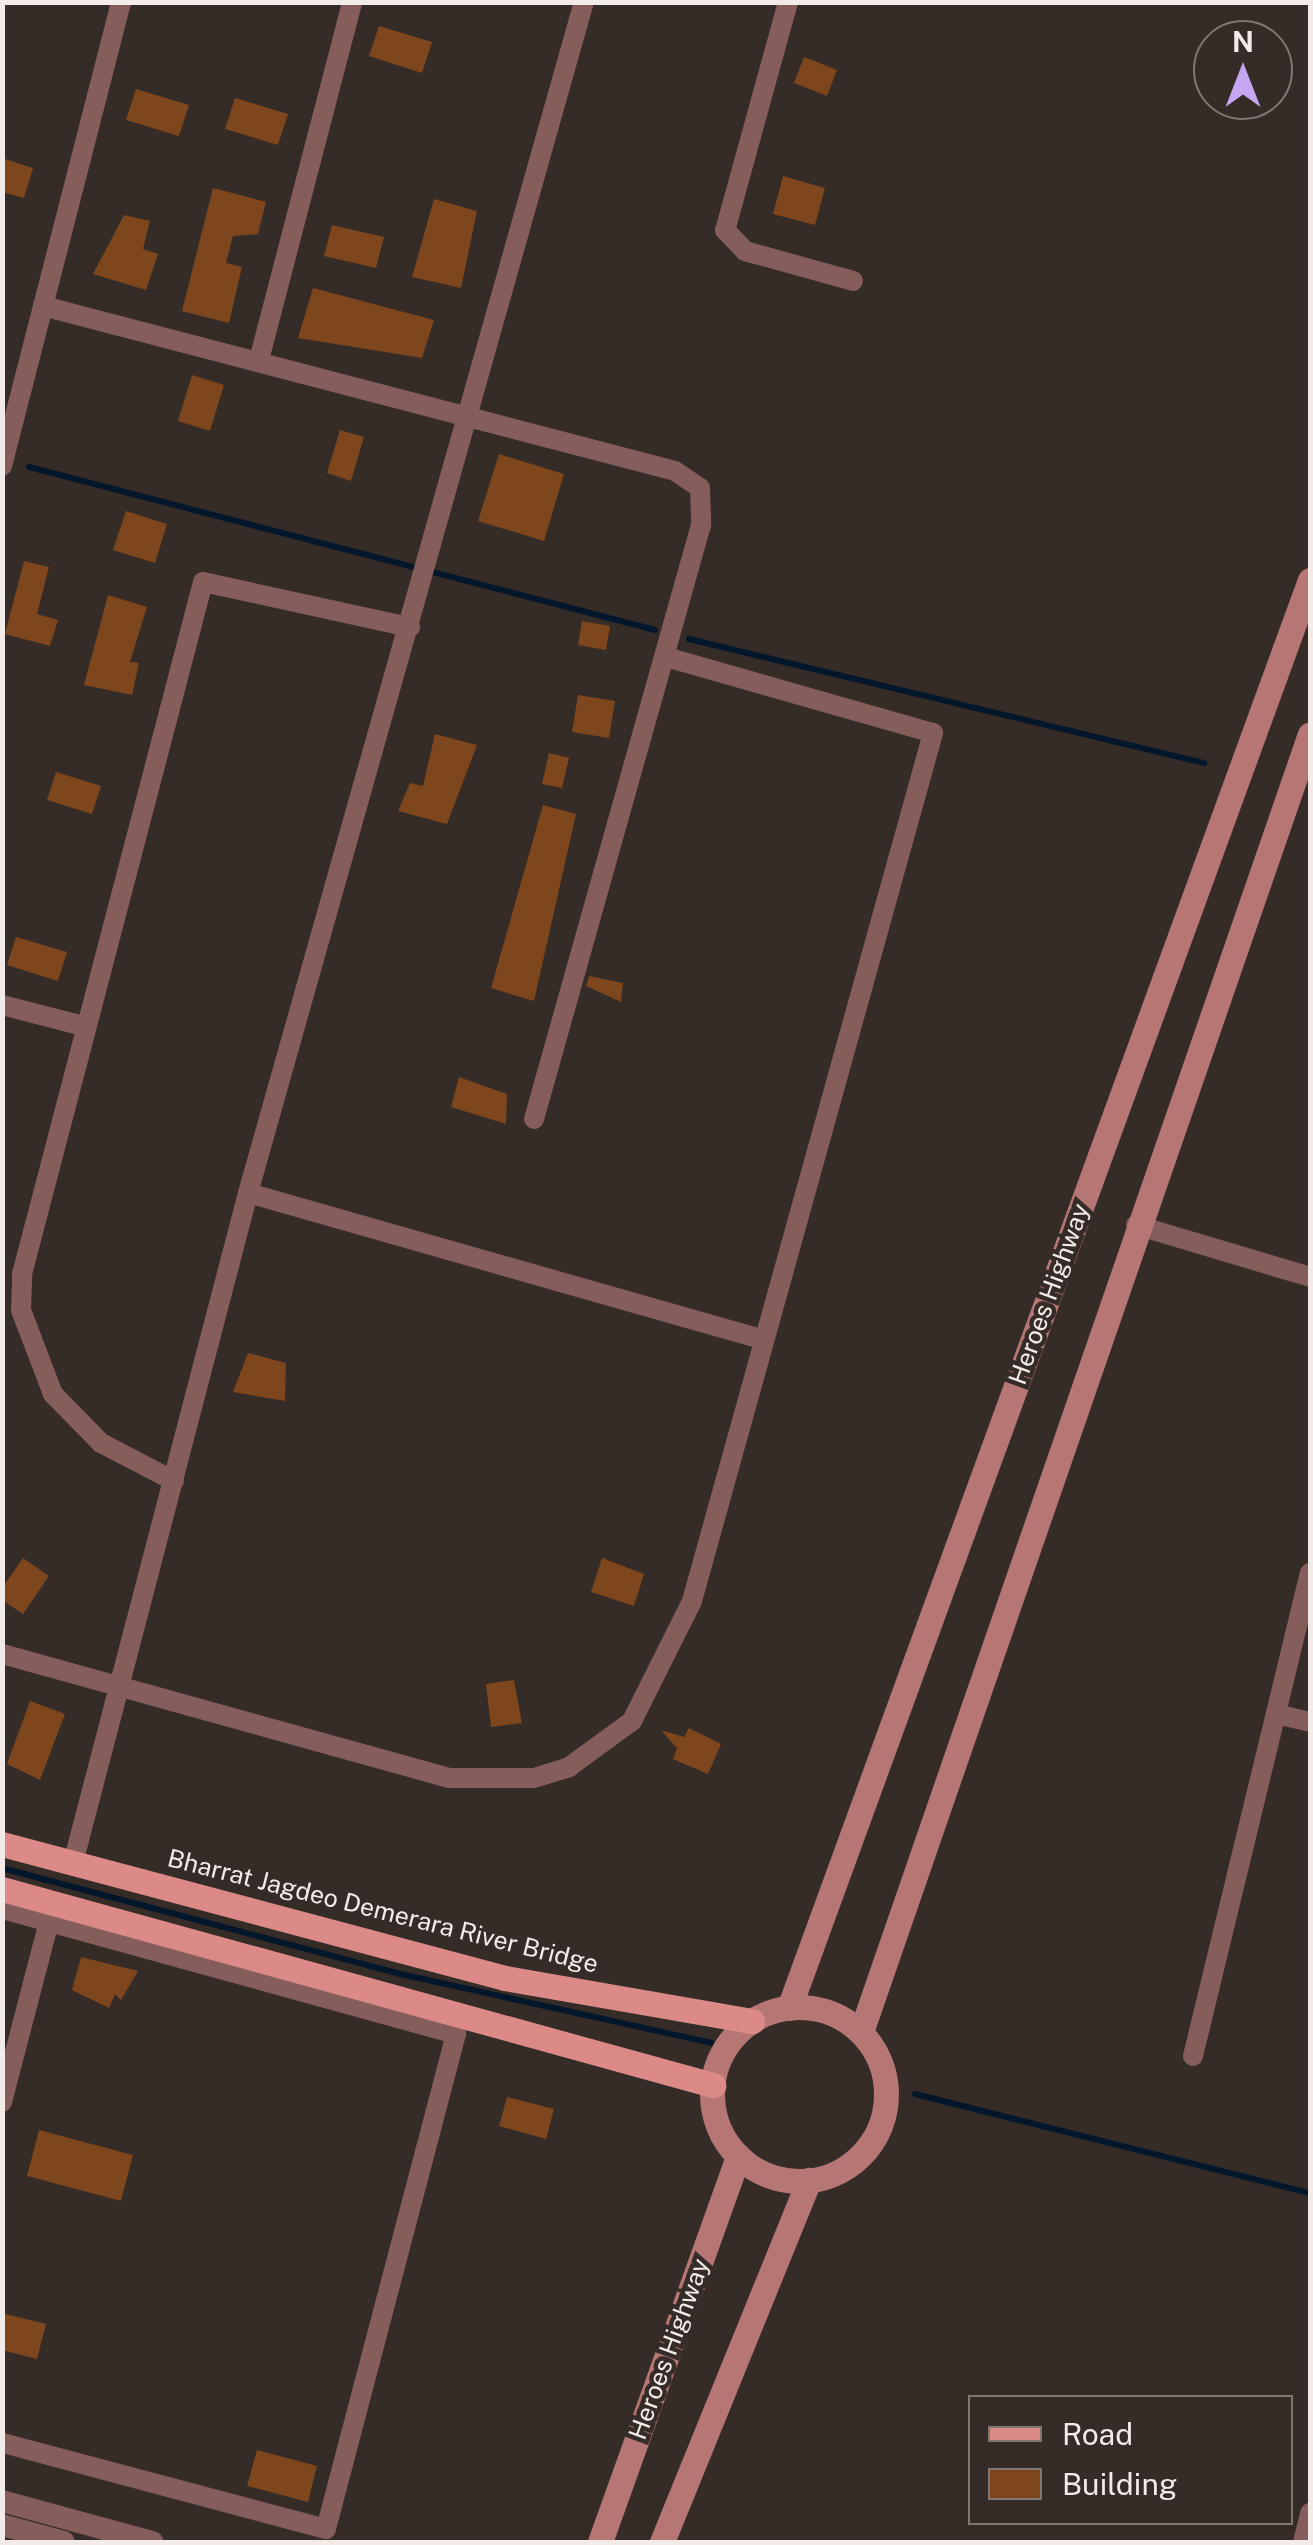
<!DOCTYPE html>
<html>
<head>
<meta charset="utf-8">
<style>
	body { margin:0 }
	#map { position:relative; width:1313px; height:2545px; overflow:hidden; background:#352b27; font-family:"Public Sans",sans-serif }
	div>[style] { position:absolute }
	.stream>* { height:6px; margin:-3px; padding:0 3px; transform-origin:3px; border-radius:3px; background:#04162a }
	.building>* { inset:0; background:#7e461c }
	.minor>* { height:20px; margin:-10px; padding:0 10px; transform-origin:10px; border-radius:10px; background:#855d5b }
	.tertiary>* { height:22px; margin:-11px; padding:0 11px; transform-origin:11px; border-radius:11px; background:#855d5b }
	.secondary>* { height:25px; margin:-12.5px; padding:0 12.5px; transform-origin:12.5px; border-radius:12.5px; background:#b67774 }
	.secondary>.ring { margin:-12.5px; padding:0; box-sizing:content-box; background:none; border:25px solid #b67774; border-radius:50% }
	.primary>* { height:25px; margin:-12.5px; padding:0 12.5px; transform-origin:12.5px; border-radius:12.5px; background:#db8a87 }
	span { translate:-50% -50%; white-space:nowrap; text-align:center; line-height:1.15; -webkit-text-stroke:9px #352b27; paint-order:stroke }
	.street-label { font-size:25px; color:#f2ebe8 }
	.frame { position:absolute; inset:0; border:5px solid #f2ebe8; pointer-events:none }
	.legend { position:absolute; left:968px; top:2395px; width:325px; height:130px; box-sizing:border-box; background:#352b27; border:2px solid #817874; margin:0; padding:12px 18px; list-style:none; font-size:30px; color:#f2ebe8 }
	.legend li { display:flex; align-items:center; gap:20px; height:50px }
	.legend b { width:50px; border:2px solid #817874 }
	.north { position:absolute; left:1193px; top:20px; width:100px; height:100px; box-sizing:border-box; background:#352b27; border:2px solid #817874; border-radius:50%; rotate:0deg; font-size:28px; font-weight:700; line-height:40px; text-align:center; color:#f2ebe8 }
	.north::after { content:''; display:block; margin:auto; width:35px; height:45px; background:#c5a7f1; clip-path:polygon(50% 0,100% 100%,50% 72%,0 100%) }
</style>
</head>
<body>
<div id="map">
	<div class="stream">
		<div style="left:29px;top:467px;width:647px;rotate:14.59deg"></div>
		<div style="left:689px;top:639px;width:530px;rotate:13.54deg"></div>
		<div style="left:2px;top:1868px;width:408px;rotate:14.9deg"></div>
		<div style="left:396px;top:1973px;width:323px;rotate:12.5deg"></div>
		<div style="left:915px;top:2094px;width:407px;rotate:14.1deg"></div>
	</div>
	<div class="building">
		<div style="clip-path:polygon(379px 26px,432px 42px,422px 73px,369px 56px)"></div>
		<div style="clip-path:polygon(804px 57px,837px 70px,827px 96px,794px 83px)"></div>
		<div style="clip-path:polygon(136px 89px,189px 105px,179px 136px,126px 120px)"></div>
		<div style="clip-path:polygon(235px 98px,288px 114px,278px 145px,225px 129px)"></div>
		<div style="clip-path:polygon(2px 158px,33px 168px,24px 198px,2px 192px)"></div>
		<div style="clip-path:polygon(783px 176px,825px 188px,815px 225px,773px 214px)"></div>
		<div style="clip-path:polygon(213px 188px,266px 202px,258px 234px,233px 236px,226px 263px,242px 267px,229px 323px,182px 311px)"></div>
		<div style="clip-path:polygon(434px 199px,477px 211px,461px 288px,412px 277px)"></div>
		<div style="clip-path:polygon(124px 215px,150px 221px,143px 249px,158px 254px,146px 290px,93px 274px)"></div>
		<div style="clip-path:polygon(332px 225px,384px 237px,376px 268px,324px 256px)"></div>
		<div style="clip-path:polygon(313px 288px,434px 320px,422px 358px,298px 338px)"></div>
		<div style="clip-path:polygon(192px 375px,224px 385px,210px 431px,178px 421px)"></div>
		<div style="clip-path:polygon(340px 430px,364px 437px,351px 481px,327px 473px)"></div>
		<div style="clip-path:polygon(499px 454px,564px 474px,544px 541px,478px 521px)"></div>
		<div style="clip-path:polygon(126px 511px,167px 524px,155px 563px,113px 550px)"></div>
		<div style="clip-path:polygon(24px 561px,49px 567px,37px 614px,58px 620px,50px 646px,5px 634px)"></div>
		<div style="clip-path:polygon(108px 595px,147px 607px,130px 662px,139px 663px,132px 695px,84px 685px)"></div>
		<div style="clip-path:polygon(582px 621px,610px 626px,606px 650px,578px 645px)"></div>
		<div style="clip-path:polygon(578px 695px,615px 701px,609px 738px,572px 732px)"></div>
		<div style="clip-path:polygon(435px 734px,477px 745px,447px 824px,398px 811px,410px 783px,423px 786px)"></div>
		<div style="clip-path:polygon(549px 753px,569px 758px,562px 788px,542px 784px)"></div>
		<div style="clip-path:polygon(56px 772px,101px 786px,92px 814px,47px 800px)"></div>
		<div style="clip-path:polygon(543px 805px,576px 814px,534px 1001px,491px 988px)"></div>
		<div style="clip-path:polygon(16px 937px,67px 952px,58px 981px,7px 965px)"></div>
		<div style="clip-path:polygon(589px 976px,623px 983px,621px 1002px,586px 986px)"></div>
		<div style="clip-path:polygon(459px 1077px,507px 1094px,506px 1124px,451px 1107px)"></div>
		<div style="clip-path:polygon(248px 1353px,286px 1363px,285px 1401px,233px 1392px)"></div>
		<div style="clip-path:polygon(23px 1558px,49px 1576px,23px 1614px,2px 1600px,2px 1588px)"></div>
		<div style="clip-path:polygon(602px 1558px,644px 1574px,634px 1606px,591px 1592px)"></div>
		<div style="clip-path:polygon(514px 1680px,522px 1723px,491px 1727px,486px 1684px)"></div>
		<div style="clip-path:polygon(30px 1701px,65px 1714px,40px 1780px,7px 1764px)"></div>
		<div style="clip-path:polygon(689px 1728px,721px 1744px,708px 1774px,673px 1759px,677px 1748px,661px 1730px,684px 1737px)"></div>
		<div style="clip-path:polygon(81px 1957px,138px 1971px,121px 2000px,115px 1994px,109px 2008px,72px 1990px)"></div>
		<div style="clip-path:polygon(507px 2097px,554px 2109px,546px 2139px,499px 2126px)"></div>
		<div style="clip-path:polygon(39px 2130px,133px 2155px,121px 2201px,27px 2176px)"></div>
		<div style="clip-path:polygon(2px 2313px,46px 2324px,37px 2359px,2px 2350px)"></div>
		<div style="clip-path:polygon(257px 2450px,317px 2466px,308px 2502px,247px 2486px)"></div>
	</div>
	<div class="minor">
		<div style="left:788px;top:2px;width:237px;rotate:105.4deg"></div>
		<div style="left:725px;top:230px;width:29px;rotate:46deg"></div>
		<div style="left:745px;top:251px;width:112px;rotate:15.5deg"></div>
		<div style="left:43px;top:306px;width:653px;rotate:14.63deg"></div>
		<div style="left:675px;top:471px;width:30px;rotate:34deg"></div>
		<div style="left:700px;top:488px;width:37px;rotate:88deg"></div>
		<div style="left:701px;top:525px;width:617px;rotate:105.7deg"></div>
		<div style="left:259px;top:360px;width:370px;rotate:-75.4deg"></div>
		<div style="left:2px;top:466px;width:479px;rotate:-75.6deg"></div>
		<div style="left:2px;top:1005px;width:84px;rotate:14.5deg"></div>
		<div style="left:248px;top:1193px;width:533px;rotate:15.89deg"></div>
		<div style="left:1136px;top:1225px;width:182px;rotate:16.6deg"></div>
		<div style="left:174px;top:1481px;width:82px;rotate:-152.5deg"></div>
		<div style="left:101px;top:1443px;width:69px;rotate:-134.4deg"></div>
		<div style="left:53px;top:1394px;width:90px;rotate:-110.9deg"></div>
		<div style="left:21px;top:1310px;width:36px;rotate:-88deg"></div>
		<div style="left:22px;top:1274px;width:715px;rotate:-75.34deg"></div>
		<div style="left:203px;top:582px;width:212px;rotate:12.3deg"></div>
		<div style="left:2px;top:1654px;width:464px;rotate:15.5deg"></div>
		<div style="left:449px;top:1778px;width:85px"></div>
		<div style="left:534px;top:1778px;width:37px;rotate:-17deg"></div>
		<div style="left:569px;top:1767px;width:78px;rotate:-36.1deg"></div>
		<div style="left:632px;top:1721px;width:134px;rotate:-63.4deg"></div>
		<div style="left:692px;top:1601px;width:901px;rotate:-74.48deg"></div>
		<div style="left:933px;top:733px;width:278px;rotate:-164.1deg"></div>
		<div style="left:1276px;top:1714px;width:35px;rotate:13deg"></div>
		<div style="left:73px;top:1863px;width:692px;rotate:-75.36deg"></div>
		<div style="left:248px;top:1193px;width:1237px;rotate:-74.25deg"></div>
		<div style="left:2px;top:1909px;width:471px;rotate:15.4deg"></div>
		<div style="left:456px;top:2034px;width:512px;rotate:104.72deg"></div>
		<div style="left:326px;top:2529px;width:335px;rotate:-165.1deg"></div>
		<div style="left:1193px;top:2056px;width:497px;rotate:-76.4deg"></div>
		<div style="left:2px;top:2102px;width:198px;rotate:-75.4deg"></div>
		<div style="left:1303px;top:2542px;width:30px;rotate:-76deg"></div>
	</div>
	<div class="tertiary">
		<div style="left:2px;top:2501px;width:156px;rotate:15.3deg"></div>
		<div style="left:2px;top:2525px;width:64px;rotate:15.3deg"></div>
	</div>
	<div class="secondary">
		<div class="ring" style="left:712px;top:2007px;width:149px;height:149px"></div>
		<div style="left:789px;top:2008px;width:1520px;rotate:-69.96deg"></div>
		<div style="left:861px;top:2032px;width:1373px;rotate:-70.92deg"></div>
		<div style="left:600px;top:2542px;width:410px;rotate:-70.3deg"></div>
		<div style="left:662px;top:2542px;width:391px;rotate:-67.9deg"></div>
	</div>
	<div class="primary">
		<div style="left:2px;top:1844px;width:521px;rotate:14.92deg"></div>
		<div style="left:505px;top:1978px;width:251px;rotate:9.9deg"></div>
		<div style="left:2px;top:1889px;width:738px;rotate:15.41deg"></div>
	</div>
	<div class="street-label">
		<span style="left:1049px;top:1294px;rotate:-70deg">Heroes Highway</span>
		<span style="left:383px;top:1911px;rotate:14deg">Bharrat Jagdeo Demerara River Bridge</span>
		<span style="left:669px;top:2349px;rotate:-70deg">Heroes Highway</span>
	</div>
	<div class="frame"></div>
	<ul class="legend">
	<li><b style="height:12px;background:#db8a87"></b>Road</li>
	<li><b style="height:28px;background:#7e461c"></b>Building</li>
	</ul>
	<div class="north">N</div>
</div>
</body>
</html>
